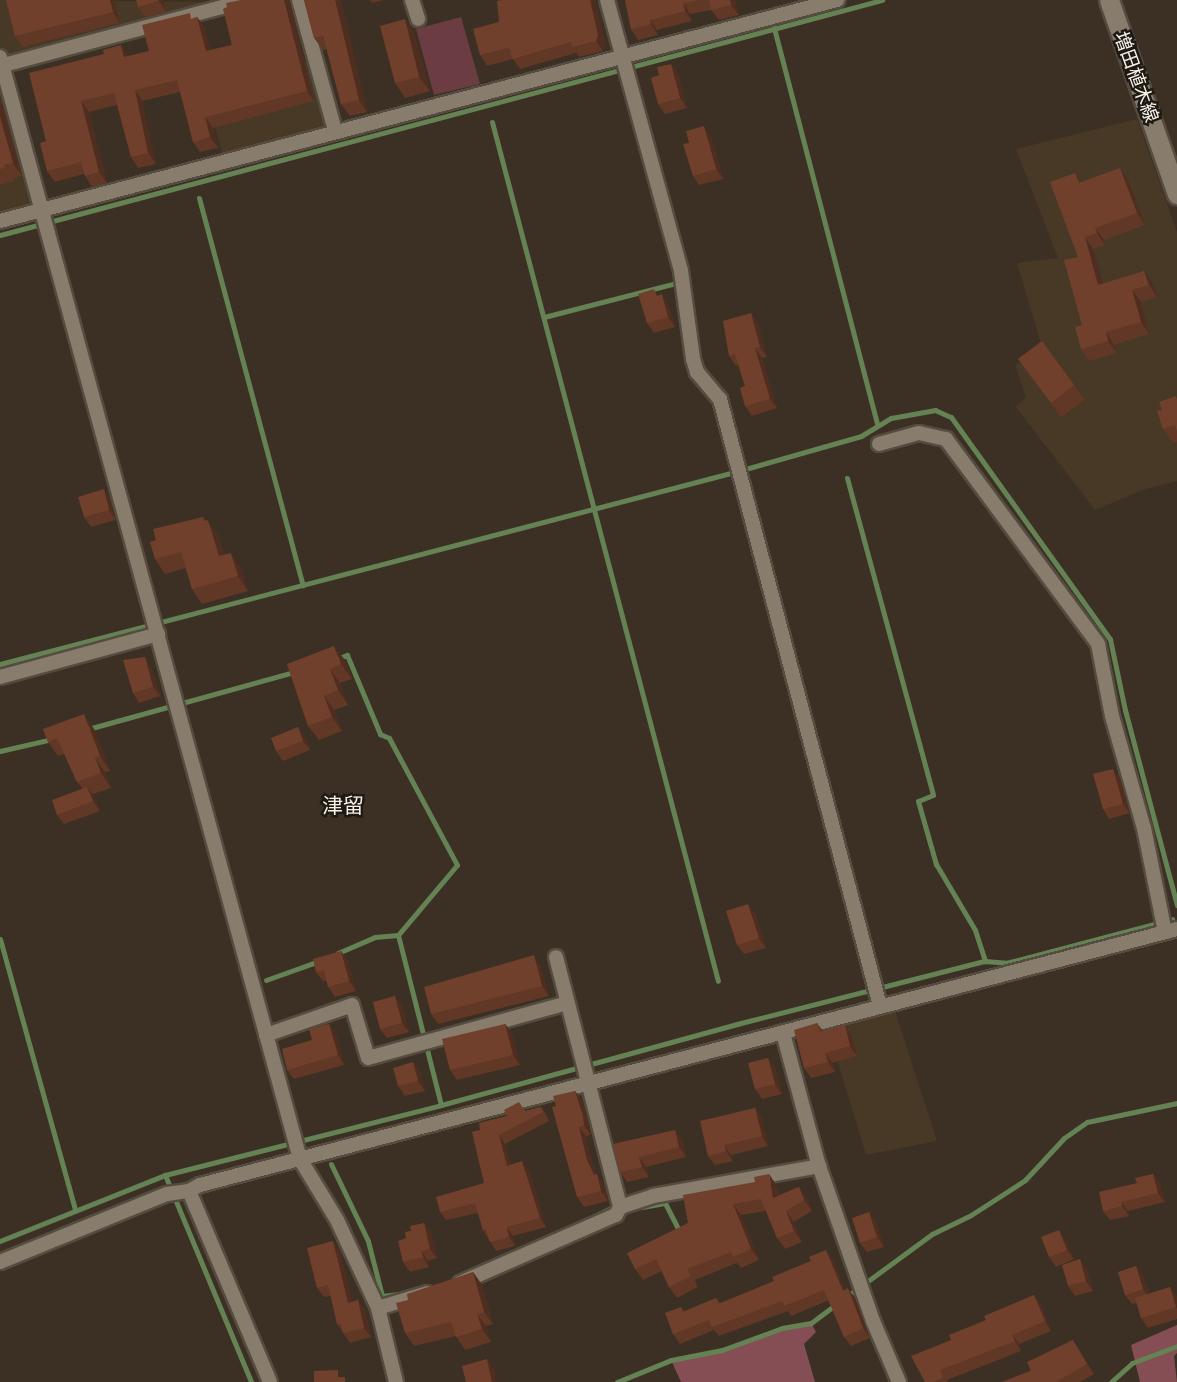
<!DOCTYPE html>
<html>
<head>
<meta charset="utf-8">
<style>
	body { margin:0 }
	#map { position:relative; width:1177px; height:1382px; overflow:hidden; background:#3b3023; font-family:"Archivo Narrow","Noto Sans JP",sans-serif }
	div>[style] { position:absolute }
	.built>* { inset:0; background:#483926 }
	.green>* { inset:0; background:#6b3c42 }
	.forest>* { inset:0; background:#854e54 }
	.stream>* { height:5px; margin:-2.5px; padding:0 2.5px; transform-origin:2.5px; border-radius:2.5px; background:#648254 }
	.roads { filter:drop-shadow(2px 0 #554c40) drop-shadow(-2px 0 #554c40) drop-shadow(0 2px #554c40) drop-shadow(0 -2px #554c40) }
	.minor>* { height:14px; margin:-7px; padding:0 7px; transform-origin:7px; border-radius:7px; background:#887c6d }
	.tertiary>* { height:19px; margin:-9.5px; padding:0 9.5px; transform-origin:9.5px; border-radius:9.5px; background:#887c6d }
	.wall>* { inset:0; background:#613726 }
	.shaded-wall>* { inset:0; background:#4f2d1f }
	.building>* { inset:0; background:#71402c }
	span { translate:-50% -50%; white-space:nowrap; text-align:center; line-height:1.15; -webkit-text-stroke:5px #1e1913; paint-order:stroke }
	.street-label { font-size:19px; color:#f7f0e7 }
	.neighbourhood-label { font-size:21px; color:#f7f0e7 }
</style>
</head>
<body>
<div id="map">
	<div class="built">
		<div style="clip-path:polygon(0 0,213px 2px,9px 55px,49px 201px,0 214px)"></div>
		<div style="clip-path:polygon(310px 61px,327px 125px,222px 153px,205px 90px)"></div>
		<div style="clip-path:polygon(1137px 119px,1177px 232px,1177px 481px,1145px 489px,1095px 510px,1016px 407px,1026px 397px,1015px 365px,1043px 350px,1017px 263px,1058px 258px,1016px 149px)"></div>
		<div style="clip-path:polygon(894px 1008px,937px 1141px,866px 1155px,827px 1026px)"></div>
	</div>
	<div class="green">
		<div style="clip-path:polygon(461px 17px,480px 84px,434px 95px,416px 29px)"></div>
	</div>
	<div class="forest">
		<div style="clip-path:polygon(811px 1323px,816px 1332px,804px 1344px,815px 1382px,681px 1382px,671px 1360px,722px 1350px,782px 1328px)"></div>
		<div style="clip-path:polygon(1177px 1325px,1177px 1353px,1174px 1356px,1177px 1382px,1140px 1382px,1131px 1345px)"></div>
	</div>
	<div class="stream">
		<div style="left:774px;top:28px;width:409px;rotate:75.4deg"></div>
		<div style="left:492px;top:122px;width:888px;rotate:75.26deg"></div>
		<div style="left:199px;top:198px;width:401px;rotate:75deg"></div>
		<div style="left:0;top:235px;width:913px;rotate:-14.92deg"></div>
		<div style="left:544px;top:317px;width:136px;rotate:-14.4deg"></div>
		<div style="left:847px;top:478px;width:328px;rotate:74.8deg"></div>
		<div style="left:933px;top:795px;width:16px;rotate:158deg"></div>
		<div style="left:918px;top:801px;width:66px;rotate:74.1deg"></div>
		<div style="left:936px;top:864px;width:77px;rotate:59.4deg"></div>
		<div style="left:975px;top:930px;width:33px;rotate:72deg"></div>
		<div style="left:337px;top:659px;width:11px;rotate:-22deg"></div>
		<div style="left:347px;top:655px;width:86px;rotate:67.3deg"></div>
		<div style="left:380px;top:734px;width:10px;rotate:24deg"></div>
		<div style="left:389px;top:738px;width:144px;rotate:61.8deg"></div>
		<div style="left:457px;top:865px;width:92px;rotate:130.1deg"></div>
		<div style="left:398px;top:935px;width:175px;rotate:75.8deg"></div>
		<div style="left:0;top:664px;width:767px;rotate:-14.65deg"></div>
		<div style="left:742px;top:470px;width:124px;rotate:-15.9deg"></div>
		<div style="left:861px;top:436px;width:35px;rotate:-31deg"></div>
		<div style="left:891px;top:418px;width:45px;rotate:-10.3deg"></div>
		<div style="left:935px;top:410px;width:17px;rotate:24deg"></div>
		<div style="left:951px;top:417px;width:273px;rotate:54.4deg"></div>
		<div style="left:1110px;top:639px;width:73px;rotate:78.1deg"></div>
		<div style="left:1125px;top:710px;width:202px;rotate:75.1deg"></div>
		<div style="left:88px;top:729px;width:214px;rotate:-15.5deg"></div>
		<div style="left:0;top:751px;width:53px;rotate:-13deg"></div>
		<div style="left:0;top:939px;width:281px;rotate:74.5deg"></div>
		<div style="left:338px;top:953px;width:40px;rotate:-23.4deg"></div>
		<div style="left:375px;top:937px;width:23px;rotate:-5deg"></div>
		<div style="left:266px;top:980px;width:56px;rotate:-19.7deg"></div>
		<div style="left:331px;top:1164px;width:85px;rotate:64.3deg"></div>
		<div style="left:368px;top:1241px;width:57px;rotate:75.7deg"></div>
		<div style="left:382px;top:1296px;width:23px;rotate:-7deg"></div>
		<div style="left:165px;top:1175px;width:285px;rotate:-14.2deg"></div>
		<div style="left:441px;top:1105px;width:307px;rotate:-15.3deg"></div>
		<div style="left:737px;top:1024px;width:256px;rotate:-14.3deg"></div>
		<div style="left:985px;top:961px;width:21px;rotate:5deg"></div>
		<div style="left:1006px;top:963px;width:172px;rotate:-14.8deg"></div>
		<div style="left:642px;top:1207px;width:23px;rotate:-10deg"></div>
		<div style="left:665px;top:1203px;width:33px;rotate:63deg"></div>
		<div style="left:570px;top:1228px;width:46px;rotate:-26deg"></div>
		<div style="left:611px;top:1208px;width:8px;rotate:14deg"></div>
		<div style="left:0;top:1241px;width:178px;rotate:-21.8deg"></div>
		<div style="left:165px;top:1175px;width:224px;rotate:67.4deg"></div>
		<div style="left:846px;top:1297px;width:107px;rotate:-36.2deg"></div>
		<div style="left:932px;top:1234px;width:43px;rotate:-26deg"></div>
		<div style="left:971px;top:1215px;width:64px;rotate:-32.9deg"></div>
		<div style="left:1025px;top:1180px;width:57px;rotate:-47.1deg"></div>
		<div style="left:1064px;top:1138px;width:28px;rotate:-35deg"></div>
		<div style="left:1087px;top:1122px;width:92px;rotate:-11.9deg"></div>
		<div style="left:617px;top:1382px;width:58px;rotate:-22.2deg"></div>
		<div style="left:671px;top:1360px;width:52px;rotate:-11.1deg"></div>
		<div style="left:722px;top:1350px;width:64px;rotate:-20.1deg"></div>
		<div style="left:782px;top:1328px;width:29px;rotate:-10deg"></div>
		<div style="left:811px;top:1323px;width:30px;rotate:-37deg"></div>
		<div style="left:1111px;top:1382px;width:28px;rotate:-42deg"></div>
		<div style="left:1132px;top:1363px;width:48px;rotate:-20.7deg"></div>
	</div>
	<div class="roads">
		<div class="minor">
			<div style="left:299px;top:0;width:136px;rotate:74.6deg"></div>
			<div style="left:412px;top:0;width:20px;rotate:72deg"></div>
			<div style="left:607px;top:0;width:281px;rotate:74.7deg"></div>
			<div style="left:681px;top:271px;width:89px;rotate:82.2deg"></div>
			<div style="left:693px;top:359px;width:14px;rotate:73deg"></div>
			<div style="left:697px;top:372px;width:35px;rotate:50deg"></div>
			<div style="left:720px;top:399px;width:628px;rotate:75.23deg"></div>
			<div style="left:0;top:57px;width:1142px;rotate:74.77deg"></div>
			<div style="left:300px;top:1159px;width:71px;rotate:58.8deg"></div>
			<div style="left:337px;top:1220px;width:97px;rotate:65deg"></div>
			<div style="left:378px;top:1308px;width:76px;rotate:76.3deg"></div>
			<div style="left:0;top:66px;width:257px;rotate:-14.9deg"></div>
			<div style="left:0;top:221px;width:866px;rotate:-14.79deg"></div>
			<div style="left:879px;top:444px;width:41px;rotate:-15.4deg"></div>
			<div style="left:919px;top:433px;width:28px;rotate:13deg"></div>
			<div style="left:946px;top:439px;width:255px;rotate:53.4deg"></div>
			<div style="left:1098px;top:644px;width:73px;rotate:79deg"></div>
			<div style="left:1112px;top:716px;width:116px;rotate:74.1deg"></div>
			<div style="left:1144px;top:828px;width:106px;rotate:78.6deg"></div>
			<div style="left:0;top:677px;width:164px;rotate:-15.2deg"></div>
			<div style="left:556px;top:957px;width:258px;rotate:75.6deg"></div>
			<div style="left:783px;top:1033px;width:138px;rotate:74.9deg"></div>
			<div style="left:819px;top:1166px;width:164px;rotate:70.8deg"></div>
			<div style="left:873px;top:1321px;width:66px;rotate:66.9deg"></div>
			<div style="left:266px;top:1035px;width:91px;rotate:-19.2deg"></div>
			<div style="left:352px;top:1005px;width:55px;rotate:73.2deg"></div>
			<div style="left:368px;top:1058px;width:207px;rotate:-15.4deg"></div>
			<div style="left:189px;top:1191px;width:207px;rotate:67deg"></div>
			<div style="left:0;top:1262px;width:180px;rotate:-22.2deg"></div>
			<div style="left:167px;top:1194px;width:22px;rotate:-8deg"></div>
			<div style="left:189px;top:1191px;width:13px;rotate:-29deg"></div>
			<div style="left:200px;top:1185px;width:1010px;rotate:-14.68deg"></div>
			<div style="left:460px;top:1283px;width:170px;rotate:-23.6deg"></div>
			<div style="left:616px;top:1215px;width:9px;rotate:-63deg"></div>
			<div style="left:620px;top:1207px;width:35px;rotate:-18deg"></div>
			<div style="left:653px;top:1196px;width:169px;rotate:-10.2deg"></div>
			<div style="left:378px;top:1308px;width:51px;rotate:-17deg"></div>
		</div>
		<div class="tertiary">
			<div style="left:1109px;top:0;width:206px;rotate:70.7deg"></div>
		</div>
	</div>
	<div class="wall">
		<div style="clip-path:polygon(6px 0,114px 0,120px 23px,23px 47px,15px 36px)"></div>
		<div style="clip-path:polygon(163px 0,166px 12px,145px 17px,138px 7px)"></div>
		<div style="clip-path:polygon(304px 0,341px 0,367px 112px,350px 116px,341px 104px,327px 49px,323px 50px,314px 38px)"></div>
		<div style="clip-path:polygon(370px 0,384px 0,372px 3px)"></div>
		<div style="clip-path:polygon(595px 0,606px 46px,603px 51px,579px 57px,576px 53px,520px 69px,513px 59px,487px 66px,480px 55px,499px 22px)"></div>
		<div style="clip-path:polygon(625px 0,735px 0,739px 15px,719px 20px,711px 10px,690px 14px,692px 21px,657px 30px,658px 35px,638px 40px,631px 29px)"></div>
		<div style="clip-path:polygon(290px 2px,314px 101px,213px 128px,218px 148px,200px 152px,193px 142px,180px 92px,142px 101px,156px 164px,138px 168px,131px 157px,117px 105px,89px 112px,107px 183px,92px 187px,84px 174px,55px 182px,47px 171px,46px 141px,104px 54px,129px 56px,149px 51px,194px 18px,197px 17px,205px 28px,210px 50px,232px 45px)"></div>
		<div style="clip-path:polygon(415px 34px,430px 91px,405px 98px,395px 83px)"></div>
		<div style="clip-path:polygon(671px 64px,678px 73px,687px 108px,665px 114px,658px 104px,659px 75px)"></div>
		<div style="clip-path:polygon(0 97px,22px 176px,13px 178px,14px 181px,0 185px)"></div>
		<div style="clip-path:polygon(711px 136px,723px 179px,699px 185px,693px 176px)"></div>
		<div style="clip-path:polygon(1120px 168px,1128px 180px,1145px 225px,1104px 240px,1105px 245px,1093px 249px,1103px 284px,1153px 283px,1157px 297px,1141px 302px,1149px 334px,1114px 345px,1117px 353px,1089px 361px,1081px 349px,1082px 325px,1078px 257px,1081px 182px)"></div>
		<div style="clip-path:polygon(668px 304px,675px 327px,654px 333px,647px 323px)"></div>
		<div style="clip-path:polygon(751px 313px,758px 323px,767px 357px,762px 358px,777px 408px,752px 416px,745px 406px,745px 386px,738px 365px,736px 366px,729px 356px)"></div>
		<div style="clip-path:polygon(1042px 341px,1085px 400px,1061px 417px,1018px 359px)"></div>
		<div style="clip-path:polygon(1177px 398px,1177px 442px,1173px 443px,1163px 429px,1162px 410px)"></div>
		<div style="clip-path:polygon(110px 499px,116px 520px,91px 527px,84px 517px)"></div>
		<div style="clip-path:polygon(203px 517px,218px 535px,224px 555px,241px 568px,248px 591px,202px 604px,192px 589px,186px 568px,165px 574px,155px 559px,156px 540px)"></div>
		<div style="clip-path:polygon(145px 657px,151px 667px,160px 696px,139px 703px,133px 693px)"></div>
		<div style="clip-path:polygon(345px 660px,352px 679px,340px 683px,348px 705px,334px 710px,342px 731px,319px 740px,308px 726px,287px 664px)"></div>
		<div style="clip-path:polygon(298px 727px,305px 737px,310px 750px,283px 761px,276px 751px)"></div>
		<div style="clip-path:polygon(43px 729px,94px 729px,110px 771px,105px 772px,111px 788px,93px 794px,100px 811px,64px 824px,57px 815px,82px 788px,77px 782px,64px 754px,58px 756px,48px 742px)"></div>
		<div style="clip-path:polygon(1113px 769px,1120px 778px,1130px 813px,1109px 819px,1103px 809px)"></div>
		<div style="clip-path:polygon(755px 913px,766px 948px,744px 954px,737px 945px)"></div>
		<div style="clip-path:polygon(341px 951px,348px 961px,356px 991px,335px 997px,328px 987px,327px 981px,323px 981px,316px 972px)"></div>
		<div style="clip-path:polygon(540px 965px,549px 996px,438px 1024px,431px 1014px)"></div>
		<div style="clip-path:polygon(402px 1005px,409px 1032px,387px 1038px,380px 1029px)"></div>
		<div style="clip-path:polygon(817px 1023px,823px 1031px,851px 1035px,857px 1056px,832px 1063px,835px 1072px,811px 1078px,804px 1068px)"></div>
		<div style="clip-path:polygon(329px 1024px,336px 1034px,344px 1065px,294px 1079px,287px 1070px,312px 1040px)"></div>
		<div style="clip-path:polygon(505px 1024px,512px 1033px,520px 1065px,457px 1080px,450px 1070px)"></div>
		<div style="clip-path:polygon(768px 1058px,775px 1068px,782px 1094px,762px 1099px,755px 1089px)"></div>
		<div style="clip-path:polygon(413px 1062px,420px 1072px,425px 1091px,405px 1096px,398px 1086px)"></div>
		<div style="clip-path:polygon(575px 1091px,582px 1101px,589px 1126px,591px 1135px,586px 1136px,594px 1170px,596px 1174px,604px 1184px,608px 1201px,584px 1207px,577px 1197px)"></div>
		<div style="clip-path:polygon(541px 1107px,547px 1116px,549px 1121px,505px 1144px,511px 1165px,529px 1170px,546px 1227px,513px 1236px,515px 1246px,496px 1251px,483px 1230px,478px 1213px,446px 1220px,440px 1212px,484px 1183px,480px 1130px,507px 1116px)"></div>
		<div style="clip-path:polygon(755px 1108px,761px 1117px,768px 1146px,731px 1155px,733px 1161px,715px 1165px,708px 1156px)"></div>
		<div style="clip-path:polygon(675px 1130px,682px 1139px,686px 1157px,646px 1167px,649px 1177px,627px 1182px,620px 1172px)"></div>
		<div style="clip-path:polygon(1153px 1174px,1160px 1183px,1165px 1202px,1128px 1211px,1129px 1216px,1110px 1220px,1103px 1211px,1137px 1183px)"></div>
		<div style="clip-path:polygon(777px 1186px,779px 1195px,799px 1187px,807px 1198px,812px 1211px,794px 1222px,802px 1242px,785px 1249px,777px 1238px,766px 1211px,741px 1215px,759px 1260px,741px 1268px,737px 1263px,695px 1280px,698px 1287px,677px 1298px,669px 1287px,662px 1271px,643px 1280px,635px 1269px,688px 1223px)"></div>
		<div style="clip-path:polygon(869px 1212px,876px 1222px,884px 1247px,867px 1252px,860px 1243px)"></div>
		<div style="clip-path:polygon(424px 1223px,431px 1232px,437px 1258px,428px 1261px,429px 1267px,410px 1272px,403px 1262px,406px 1238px,411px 1231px)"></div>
		<div style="clip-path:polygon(1066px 1240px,1074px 1259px,1056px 1267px,1049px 1257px)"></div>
		<div style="clip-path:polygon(340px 1251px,352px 1302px,358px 1300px,365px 1310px,371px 1337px,350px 1343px,337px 1324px,331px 1296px,324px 1297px,317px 1288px)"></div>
		<div style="clip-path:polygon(1080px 1259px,1087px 1269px,1093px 1291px,1075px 1296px,1068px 1286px)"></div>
		<div style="clip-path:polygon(833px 1260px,845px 1290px,855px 1298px,870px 1338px,851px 1346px,844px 1337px,829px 1300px,791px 1316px,788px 1311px,719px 1336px,714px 1330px,680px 1344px,673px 1334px,681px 1307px,684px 1311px,716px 1298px,720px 1303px,774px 1281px,811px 1261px)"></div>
		<div style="clip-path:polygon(1136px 1266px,1143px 1276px,1149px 1294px,1170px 1287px,1177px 1297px,1177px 1319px,1148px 1328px,1141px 1318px,1137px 1303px,1132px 1304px,1125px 1295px)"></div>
		<div style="clip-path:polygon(473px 1272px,482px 1285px,493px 1324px,486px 1326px,491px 1342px,465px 1350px,456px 1336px,414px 1346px,405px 1333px,408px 1300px)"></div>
		<div style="clip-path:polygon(1034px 1295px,1041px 1305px,1051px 1331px,1019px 1344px,1021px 1351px,947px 1380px,948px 1382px,925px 1382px,986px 1320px)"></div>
		<div style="clip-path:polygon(1080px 1350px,1094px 1374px,1080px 1382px,1002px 1382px)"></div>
	</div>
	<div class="shaded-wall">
		<div style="clip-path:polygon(110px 0,114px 0,120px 23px,113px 12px)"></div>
		<div style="clip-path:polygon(158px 0,163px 0,166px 12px,159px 1px)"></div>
		<div style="clip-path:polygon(284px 0,288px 0,290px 2px,314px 101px,307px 91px)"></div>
		<div style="clip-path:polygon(335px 0,341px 0,367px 112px,359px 100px)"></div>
		<div style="clip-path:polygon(590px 0,595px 0,606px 46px,603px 51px,596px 41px)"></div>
		<div style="clip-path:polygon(730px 0,735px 0,739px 15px,731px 5px)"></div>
		<div style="clip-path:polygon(683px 3px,690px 14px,692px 21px,685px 11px)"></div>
		<div style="clip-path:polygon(197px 17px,205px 28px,213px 62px,206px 51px)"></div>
		<div style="clip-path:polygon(405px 19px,415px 34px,430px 91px,419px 77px)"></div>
		<div style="clip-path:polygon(650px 20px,657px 30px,658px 35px,651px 24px)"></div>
		<div style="clip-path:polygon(121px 45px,129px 56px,124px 57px)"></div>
		<div style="clip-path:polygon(671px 64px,678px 73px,687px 108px,680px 98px)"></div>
		<div style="clip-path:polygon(135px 90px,142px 101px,156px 164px,148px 153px)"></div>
		<div style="clip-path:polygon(0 97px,22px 176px,13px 163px,0 117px)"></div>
		<div style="clip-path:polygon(81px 101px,89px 112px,107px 183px,99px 172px)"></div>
		<div style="clip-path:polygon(205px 117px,213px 128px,218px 148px,210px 137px)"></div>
		<div style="clip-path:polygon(704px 126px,711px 136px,723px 179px,716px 169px)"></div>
		<div style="clip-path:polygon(1120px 168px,1128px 180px,1145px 225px,1137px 213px)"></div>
		<div style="clip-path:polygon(1095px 228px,1104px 240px,1105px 245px,1097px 233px)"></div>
		<div style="clip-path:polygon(1085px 237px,1093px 249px,1107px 297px,1098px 285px)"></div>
		<div style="clip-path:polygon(1144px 271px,1153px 283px,1157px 297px,1149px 285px)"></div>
		<div style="clip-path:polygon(1132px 290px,1141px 302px,1149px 334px,1141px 322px)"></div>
		<div style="clip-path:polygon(662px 294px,668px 304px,675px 327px,668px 317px)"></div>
		<div style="clip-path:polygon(751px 313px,758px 323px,767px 357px,760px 347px)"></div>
		<div style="clip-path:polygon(1106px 332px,1114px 345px,1117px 353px,1108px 341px)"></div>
		<div style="clip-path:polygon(755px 348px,762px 358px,777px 408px,770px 399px)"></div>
		<div style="clip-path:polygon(104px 489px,110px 499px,116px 520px,109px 510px)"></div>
		<div style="clip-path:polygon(203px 517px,211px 529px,208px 520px,218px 535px,229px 571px,219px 556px)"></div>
		<div style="clip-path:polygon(231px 553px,241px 568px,248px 591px,238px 576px)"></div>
		<div style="clip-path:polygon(334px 646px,345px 660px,352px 679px,341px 664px)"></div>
		<div style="clip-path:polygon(145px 657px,151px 667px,160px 696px,153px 687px)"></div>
		<div style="clip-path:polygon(330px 669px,340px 683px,348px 705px,338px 690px)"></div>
		<div style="clip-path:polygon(324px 696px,334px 710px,342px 731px,332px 717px)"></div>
		<div style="clip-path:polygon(84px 714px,94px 729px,110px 771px,100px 756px)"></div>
		<div style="clip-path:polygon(298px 727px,305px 737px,310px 750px,303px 741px)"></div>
		<div style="clip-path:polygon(95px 758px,105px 772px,111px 788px,101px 773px)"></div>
		<div style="clip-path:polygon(1113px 769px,1120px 778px,1130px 813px,1123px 804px)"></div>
		<div style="clip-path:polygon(87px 787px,94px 796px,100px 811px,93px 801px)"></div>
		<div style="clip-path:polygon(748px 904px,755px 913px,766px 948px,759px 938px)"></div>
		<div style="clip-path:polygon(341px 951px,348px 961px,356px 991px,349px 981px)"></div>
		<div style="clip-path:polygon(534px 955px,540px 965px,549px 996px,542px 986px)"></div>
		<div style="clip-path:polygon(395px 996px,402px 1005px,409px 1032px,402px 1023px)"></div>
		<div style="clip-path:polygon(329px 1024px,336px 1034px,344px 1065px,338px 1055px)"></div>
		<div style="clip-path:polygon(505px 1024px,512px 1033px,520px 1065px,513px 1055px)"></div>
		<div style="clip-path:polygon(845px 1025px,851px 1035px,857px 1056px,850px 1046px)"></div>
		<div style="clip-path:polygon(825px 1053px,832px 1063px,835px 1072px,828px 1062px)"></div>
		<div style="clip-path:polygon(768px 1058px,775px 1068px,782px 1094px,775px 1084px)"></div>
		<div style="clip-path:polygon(413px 1062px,420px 1072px,425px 1091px,418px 1081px)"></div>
		<div style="clip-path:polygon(575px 1091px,582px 1101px,589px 1126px,591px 1135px,584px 1125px)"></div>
		<div style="clip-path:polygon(755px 1108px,761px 1117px,768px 1146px,762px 1136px)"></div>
		<div style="clip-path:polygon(579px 1127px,586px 1136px,594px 1170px,598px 1178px,597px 1174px,604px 1184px,608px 1201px,601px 1191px,587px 1160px)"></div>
		<div style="clip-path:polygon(675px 1130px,682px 1139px,686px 1157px,679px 1147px)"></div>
		<div style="clip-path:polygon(499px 1135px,505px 1144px,513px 1174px,507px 1166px)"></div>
		<div style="clip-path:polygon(724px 1145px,731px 1155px,733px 1161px,726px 1151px)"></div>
		<div style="clip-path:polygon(639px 1157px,646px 1167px,649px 1177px,642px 1167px)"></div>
		<div style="clip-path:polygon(522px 1161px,529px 1170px,546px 1227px,540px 1218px)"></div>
		<div style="clip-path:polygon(769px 1174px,777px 1186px,781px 1209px,773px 1198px)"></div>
		<div style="clip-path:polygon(1153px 1174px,1160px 1183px,1165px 1202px,1158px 1193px)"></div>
		<div style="clip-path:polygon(799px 1187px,807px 1198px,812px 1211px,804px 1200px)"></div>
		<div style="clip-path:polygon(1121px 1202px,1128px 1211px,1129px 1216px,1122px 1206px)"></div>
		<div style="clip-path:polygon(733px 1204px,741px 1215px,759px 1260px,751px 1249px)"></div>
		<div style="clip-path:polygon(786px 1211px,794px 1222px,802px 1242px,794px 1231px)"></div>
		<div style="clip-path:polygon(869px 1212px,876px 1222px,884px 1247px,877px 1237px)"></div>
		<div style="clip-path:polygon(424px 1223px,431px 1232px,437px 1258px,430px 1249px)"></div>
		<div style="clip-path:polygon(507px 1227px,513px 1236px,515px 1246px,509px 1237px)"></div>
		<div style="clip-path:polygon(1059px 1230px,1066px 1240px,1074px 1259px,1067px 1250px)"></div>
		<div style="clip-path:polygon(333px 1241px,340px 1251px,355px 1312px,348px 1303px)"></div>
		<div style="clip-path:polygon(826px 1250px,833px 1260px,849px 1300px,843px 1291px)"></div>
		<div style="clip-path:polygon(421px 1251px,428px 1261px,429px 1267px,423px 1257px)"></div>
		<div style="clip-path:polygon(1080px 1259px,1087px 1269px,1093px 1291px,1086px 1281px)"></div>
		<div style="clip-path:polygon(1136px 1266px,1143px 1276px,1150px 1299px,1143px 1289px)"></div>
		<div style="clip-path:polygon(473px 1272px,482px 1285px,493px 1324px,484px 1312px)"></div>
		<div style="clip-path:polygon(1170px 1287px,1177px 1297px,1177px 1309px,1176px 1307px)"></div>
		<div style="clip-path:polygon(848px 1288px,855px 1298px,870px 1338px,863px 1328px)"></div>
		<div style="clip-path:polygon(1034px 1295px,1041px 1305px,1051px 1331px,1045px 1321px)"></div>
		<div style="clip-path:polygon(358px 1300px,365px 1310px,371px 1337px,364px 1328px)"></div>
		<div style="clip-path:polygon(477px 1314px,486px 1326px,491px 1342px,482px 1329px)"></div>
		<div style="clip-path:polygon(1012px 1335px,1019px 1344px,1021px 1351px,1015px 1341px)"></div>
		<div style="clip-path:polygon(1073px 1340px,1080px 1350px,1094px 1374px,1087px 1364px)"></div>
		<div style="clip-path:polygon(487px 1359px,494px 1369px,497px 1382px,492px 1382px)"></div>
	</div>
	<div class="building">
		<div style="clip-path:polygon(6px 0,110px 0,113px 12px,15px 36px)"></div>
		<div style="clip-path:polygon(136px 0,158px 0,159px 1px,138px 7px)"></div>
		<div style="clip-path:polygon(241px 0,284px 0,307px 91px,205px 117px,210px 137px,193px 142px,177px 80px,135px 90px,148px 153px,131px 157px,114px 93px,81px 101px,99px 172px,85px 176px,81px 162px,47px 171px,40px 143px,46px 141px,29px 73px,104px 54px,103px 50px,121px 45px,124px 57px,149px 51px,142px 25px,190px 13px,191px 19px,197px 17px,206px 51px,232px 45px,223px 9px,227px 7px,226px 3px)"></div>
		<div style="clip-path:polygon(304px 0,335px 0,359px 100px,341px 104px,323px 36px,314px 38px)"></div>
		<div style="clip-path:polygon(502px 0,590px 0,598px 35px,596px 41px,572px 47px,571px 42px,512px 59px,510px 49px,507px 48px,480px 55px,473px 29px,499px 22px,497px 1px)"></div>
		<div style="clip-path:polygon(625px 0,699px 0,683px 3px,685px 11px,650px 20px,651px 24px,631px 29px)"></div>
		<div style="clip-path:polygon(709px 0,730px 0,731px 5px,711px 10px)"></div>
		<div style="clip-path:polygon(405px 19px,419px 77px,395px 83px,380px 26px)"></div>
		<div style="clip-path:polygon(671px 64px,680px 98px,658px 104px,651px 78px,659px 75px,657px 67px)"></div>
		<div style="clip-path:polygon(0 117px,13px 163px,4px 165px,5px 168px,0 169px)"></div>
		<div style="clip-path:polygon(704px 126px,716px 169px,693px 176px,683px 144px,689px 143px,686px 131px)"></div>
		<div style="clip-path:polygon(1120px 168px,1137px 213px,1095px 228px,1097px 233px,1085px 237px,1098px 285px,1144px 271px,1149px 285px,1132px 290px,1141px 322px,1106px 332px,1108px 341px,1081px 349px,1075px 327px,1082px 325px,1064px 260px,1078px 257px,1050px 182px,1075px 173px,1079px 183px)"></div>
		<div style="clip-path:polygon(654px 289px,657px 296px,662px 294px,668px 317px,647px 323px,638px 294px)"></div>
		<div style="clip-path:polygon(751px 313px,760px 347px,755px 348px,770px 399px,745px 406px,740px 388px,745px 386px,735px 354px,729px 356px,723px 321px)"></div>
		<div style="clip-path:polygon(1042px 341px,1074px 385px,1051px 403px,1018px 359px)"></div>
		<div style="clip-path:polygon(1176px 396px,1177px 400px,1177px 431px,1175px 425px,1163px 429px,1157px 411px,1162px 410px,1159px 402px)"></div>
		<div style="clip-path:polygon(104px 489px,109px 510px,84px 517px,78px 497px)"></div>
		<div style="clip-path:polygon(203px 517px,204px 521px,208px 520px,219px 556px,231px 553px,238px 576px,192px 589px,181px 552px,155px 559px,150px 542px,156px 540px,153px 529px)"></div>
		<div style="clip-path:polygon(334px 646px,341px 664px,330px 669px,338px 690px,324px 696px,332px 717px,308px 726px,287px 664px)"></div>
		<div style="clip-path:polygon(145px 657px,153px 687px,133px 693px,123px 660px)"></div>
		<div style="clip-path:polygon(84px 714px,100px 756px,95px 758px,101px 773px,77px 782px,57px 738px,48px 742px,43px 729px)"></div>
		<div style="clip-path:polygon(298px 727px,303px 741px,276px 751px,271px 738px)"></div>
		<div style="clip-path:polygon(1113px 769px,1123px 804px,1103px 809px,1093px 774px)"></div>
		<div style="clip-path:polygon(87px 787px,93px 801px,57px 815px,52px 800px)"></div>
		<div style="clip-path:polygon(748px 904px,759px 938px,737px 945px,726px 911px)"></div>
		<div style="clip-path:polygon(341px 951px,349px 981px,328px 987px,324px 970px,316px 972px,313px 959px)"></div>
		<div style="clip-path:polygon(534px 955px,542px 986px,431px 1014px,424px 987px)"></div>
		<div style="clip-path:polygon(395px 996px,402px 1023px,380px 1029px,373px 1002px)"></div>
		<div style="clip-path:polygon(817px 1023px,820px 1032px,845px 1025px,850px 1046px,825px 1053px,828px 1062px,804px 1068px,794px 1030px)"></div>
		<div style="clip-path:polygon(329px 1024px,338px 1055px,287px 1070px,282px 1049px,312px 1040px,309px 1029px)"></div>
		<div style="clip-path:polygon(505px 1024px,513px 1055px,450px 1070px,442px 1039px)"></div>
		<div style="clip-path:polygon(768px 1058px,775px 1084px,755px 1089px,748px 1063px)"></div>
		<div style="clip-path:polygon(413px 1062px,418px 1081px,398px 1086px,393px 1068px)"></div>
		<div style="clip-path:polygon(575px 1091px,583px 1116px,584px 1125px,579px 1127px,587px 1160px,594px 1175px,597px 1174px,601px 1191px,577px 1197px,552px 1107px,556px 1106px,553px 1096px)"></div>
		<div style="clip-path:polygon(519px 1102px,525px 1111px,541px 1107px,543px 1112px,499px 1135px,507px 1166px,522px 1161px,540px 1218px,507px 1227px,509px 1237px,490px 1242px,486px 1229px,483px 1230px,475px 1203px,440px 1212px,436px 1197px,484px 1183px,472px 1132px,480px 1130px,479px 1123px,507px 1116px,504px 1110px)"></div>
		<div style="clip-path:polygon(755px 1108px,762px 1136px,724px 1145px,726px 1151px,708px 1156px,700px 1121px)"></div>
		<div style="clip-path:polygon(675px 1130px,679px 1147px,639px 1157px,642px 1167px,620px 1172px,613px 1144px)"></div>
		<div style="clip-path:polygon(769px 1174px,773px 1198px,799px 1187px,804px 1200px,786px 1211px,794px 1231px,777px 1238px,761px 1199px,733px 1204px,751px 1249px,733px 1257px,731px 1252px,687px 1269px,691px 1276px,669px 1287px,656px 1259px,635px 1269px,627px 1253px,688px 1223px,683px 1195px,755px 1182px,754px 1177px)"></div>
		<div style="clip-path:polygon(1153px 1174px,1158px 1193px,1121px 1202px,1122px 1206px,1103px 1211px,1099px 1192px,1137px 1183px,1135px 1178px)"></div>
		<div style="clip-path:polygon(869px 1212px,877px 1237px,860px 1243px,852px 1218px)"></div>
		<div style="clip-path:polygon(424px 1223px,430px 1249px,421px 1251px,423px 1257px,403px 1262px,398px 1241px,406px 1238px,405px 1232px,411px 1231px,410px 1226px)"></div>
		<div style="clip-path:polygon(1059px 1230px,1067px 1250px,1049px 1257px,1041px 1237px)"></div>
		<div style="clip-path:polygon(333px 1241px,348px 1303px,358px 1300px,364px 1328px,343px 1333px,341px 1324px,337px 1324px,328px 1285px,317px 1288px,307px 1248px)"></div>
		<div style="clip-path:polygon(826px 1250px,843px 1291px,848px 1288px,863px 1328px,844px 1337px,824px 1290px,784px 1306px,782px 1301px,712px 1327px,709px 1320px,673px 1334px,665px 1313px,681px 1307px,683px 1312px,716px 1298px,719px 1304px,774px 1281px,772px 1277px,811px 1261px,809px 1257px)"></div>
		<div style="clip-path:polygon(1080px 1259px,1086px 1281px,1068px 1286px,1062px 1265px)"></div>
		<div style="clip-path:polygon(1136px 1266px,1143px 1289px,1125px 1295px,1118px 1272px)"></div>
		<div style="clip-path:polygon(473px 1272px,484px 1312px,477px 1314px,482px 1329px,456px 1337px,451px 1322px,405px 1333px,396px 1303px,408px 1300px,407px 1294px)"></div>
		<div style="clip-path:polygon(1170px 1287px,1176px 1307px,1141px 1318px,1135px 1298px)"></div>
		<div style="clip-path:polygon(1034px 1295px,1045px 1321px,1012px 1335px,1015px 1341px,940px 1370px,943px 1378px,932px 1382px,925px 1382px,911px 1356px,951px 1340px,949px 1335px,986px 1320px,984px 1316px)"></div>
		<div style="clip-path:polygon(1073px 1340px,1087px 1364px,1056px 1382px,1002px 1382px,1031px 1371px,1027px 1362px)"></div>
		<div style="clip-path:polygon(487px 1359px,492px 1382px,466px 1382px,462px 1366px)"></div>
		<div style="clip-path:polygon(338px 1370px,338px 1377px,345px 1377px,345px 1382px,314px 1382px,314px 1371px)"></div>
	</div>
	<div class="street-label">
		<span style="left:1136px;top:77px;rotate:70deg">増田植木線</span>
	</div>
	<div class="neighbourhood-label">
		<span style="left:343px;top:806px">津留</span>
	</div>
</div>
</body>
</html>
